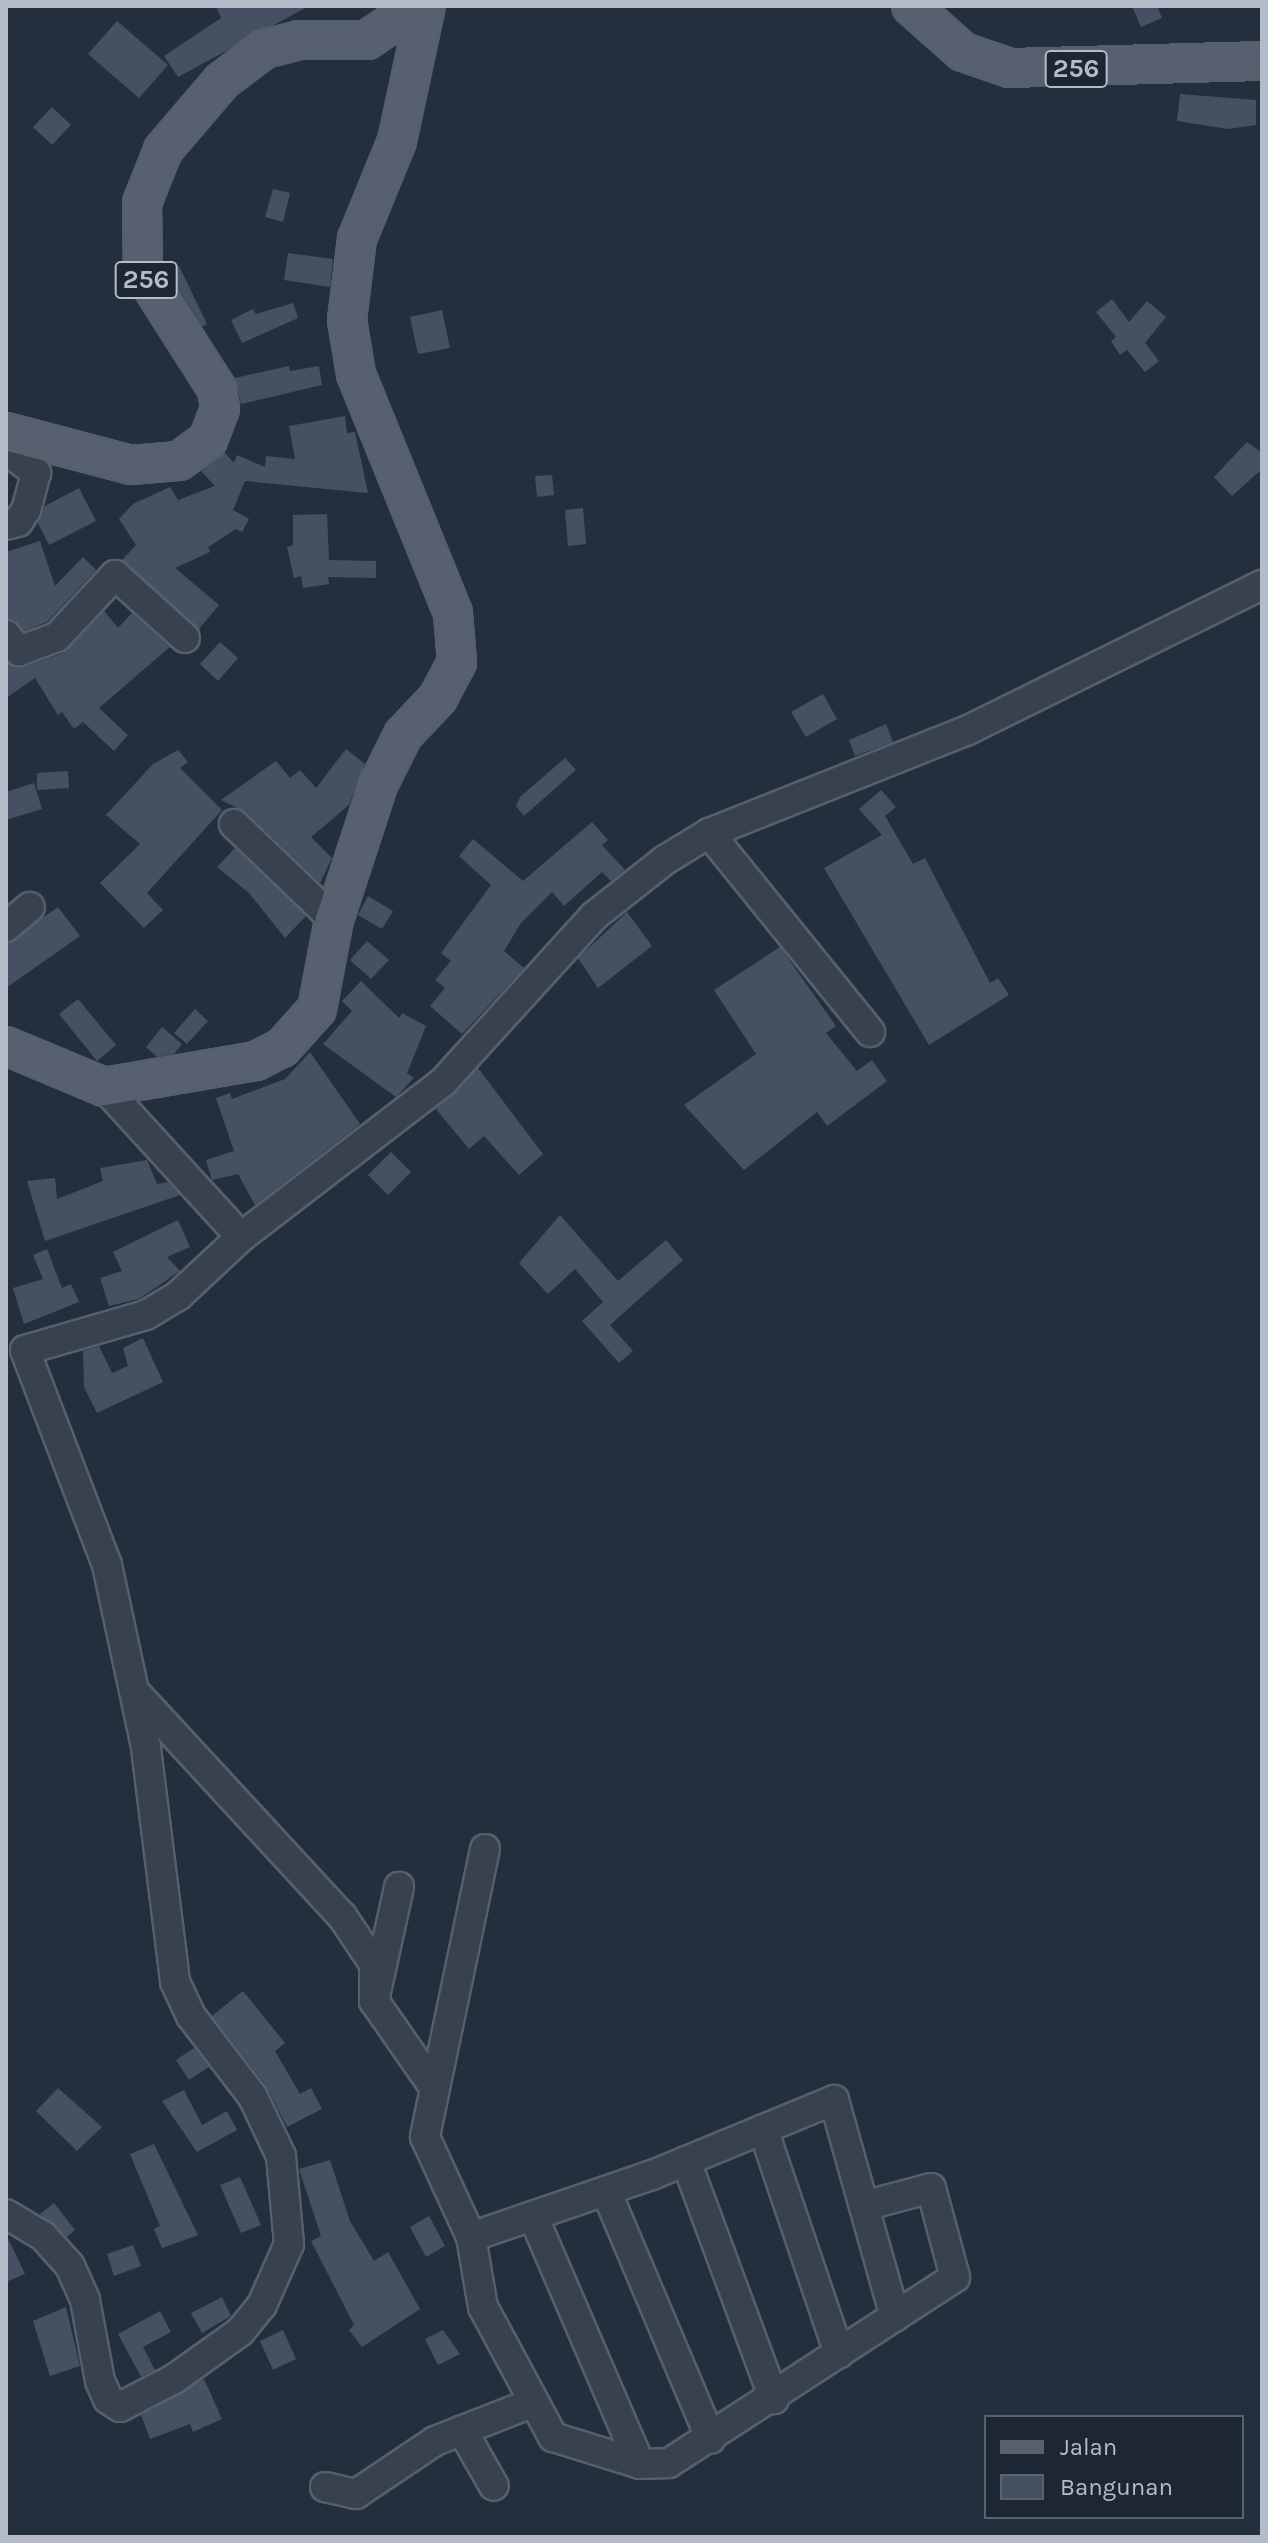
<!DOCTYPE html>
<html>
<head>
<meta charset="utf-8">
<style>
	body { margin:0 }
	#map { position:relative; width:1268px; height:2543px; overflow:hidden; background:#242f3e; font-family:Karla,sans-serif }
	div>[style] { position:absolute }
	.building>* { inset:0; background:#455162 }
	.roads { filter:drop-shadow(2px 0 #565f6c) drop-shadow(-2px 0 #565f6c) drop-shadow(0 2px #565f6c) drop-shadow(0 -2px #565f6c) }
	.minor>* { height:28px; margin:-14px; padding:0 14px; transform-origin:14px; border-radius:14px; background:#38414e }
	.major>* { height:36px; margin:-18px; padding:0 18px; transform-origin:18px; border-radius:18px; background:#56606e }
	span { translate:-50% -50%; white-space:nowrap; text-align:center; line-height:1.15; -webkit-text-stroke:6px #1d2633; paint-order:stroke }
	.shield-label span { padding:2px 6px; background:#1d2633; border:2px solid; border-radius:6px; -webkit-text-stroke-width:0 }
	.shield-label { font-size:26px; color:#b4bcc9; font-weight:700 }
	.frame { position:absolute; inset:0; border:8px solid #b4bcc9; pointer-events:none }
	.legend { position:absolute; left:984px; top:2415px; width:260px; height:104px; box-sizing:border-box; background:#1d2633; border:2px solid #59626f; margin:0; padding:10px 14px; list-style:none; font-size:24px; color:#b4bcc9 }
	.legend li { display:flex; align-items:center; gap:16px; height:40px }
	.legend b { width:40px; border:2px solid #59626f }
</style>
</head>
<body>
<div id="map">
	<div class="building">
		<div style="clip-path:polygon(216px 6px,309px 6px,178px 77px,164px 56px,221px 18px)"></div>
		<div style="clip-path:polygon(1132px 6px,1157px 6px,1162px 18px,1141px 27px)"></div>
		<div style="clip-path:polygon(117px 21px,168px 65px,139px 98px,88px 54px)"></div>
		<div style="clip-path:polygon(1180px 94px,1256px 100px,1256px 125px,1228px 129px,1177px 121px)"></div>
		<div style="clip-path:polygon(52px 107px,71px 125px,52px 145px,33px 127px)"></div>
		<div style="clip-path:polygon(273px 189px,290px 193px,283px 222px,265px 217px)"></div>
		<div style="clip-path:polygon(288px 253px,333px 259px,330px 287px,284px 280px)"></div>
		<div style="clip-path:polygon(179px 266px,207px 324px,202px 327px,167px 271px)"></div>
		<div style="clip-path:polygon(1112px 299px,1129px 322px,1147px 301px,1166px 317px,1145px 343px,1159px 361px,1145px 372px,1127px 350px,1120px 355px,1111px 341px,1116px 337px,1096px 312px)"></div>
		<div style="clip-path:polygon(293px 303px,298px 318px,242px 343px,231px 320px,253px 309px,256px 314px)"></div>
		<div style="clip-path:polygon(442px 310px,450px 348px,418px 354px,410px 317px)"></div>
		<div style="clip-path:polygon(289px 366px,290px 371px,319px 366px,322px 385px,241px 404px,235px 378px)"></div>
		<div style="clip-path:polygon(345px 416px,347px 433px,355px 432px,368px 493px,245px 481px,233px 510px,249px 519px,242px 532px,236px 529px,208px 547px,210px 552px,175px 568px,219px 605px,199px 629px,122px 560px,136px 545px,119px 519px,133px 504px,170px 487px,178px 500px,215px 486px,201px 471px,224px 452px,234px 463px,237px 455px,265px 467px,266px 456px,295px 459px,289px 426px)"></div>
		<div style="clip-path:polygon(1247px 442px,1262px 453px,1262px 469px,1232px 496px,1214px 477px)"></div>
		<div style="clip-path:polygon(552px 475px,554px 495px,537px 497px,535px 476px)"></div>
		<div style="clip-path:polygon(79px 488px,96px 521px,49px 545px,38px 523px,45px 506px)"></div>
		<div style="clip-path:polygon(583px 508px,586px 544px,568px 546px,565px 510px)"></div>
		<div style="clip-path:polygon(327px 514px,329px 560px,376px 561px,376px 578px,328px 577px,329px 584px,303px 588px,301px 576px,294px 578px,287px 547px,293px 545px,293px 515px)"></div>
		<div style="clip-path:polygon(40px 541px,55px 586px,83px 557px,96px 570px,47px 622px,25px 631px,6px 618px,6px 552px)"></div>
		<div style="clip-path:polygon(104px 611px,118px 628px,132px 613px,170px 647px,99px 708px,128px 735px,114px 751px,83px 722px,74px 729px,62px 712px,58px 715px,35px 678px,6px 698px,6px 662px,24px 667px,63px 653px)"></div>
		<div style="clip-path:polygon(220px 642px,238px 658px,218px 681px,200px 664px)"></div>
		<div style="clip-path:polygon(823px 694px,837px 719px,806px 737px,791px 712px)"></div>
		<div style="clip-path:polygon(886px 724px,893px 742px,855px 756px,849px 740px)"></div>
		<div style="clip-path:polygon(346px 749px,365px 764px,349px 805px,311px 837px,332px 858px,320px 883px,246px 812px,221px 800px,276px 761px,290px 778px,300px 770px,316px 788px)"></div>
		<div style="clip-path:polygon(178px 750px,188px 762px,180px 768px,222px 810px,147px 893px,163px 910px,144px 928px,100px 883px,140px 844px,106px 815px,153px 764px)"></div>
		<div style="clip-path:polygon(565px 758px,576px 770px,524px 816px,516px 806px,520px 797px)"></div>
		<div style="clip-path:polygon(68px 771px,69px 788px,37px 790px,37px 773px)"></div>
		<div style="clip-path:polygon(34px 783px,42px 809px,6px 820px,6px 792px)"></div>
		<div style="clip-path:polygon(881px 790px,896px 807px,885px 816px,913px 864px,925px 858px,990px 983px,998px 978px,1009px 995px,929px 1045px,824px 868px,882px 835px,859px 809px)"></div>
		<div style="clip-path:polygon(592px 822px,608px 840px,602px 845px,625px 870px,611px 881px,602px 872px,564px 906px,552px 892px,521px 923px,504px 951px,524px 968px,462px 1034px,430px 1006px,445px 988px,435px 980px,451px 961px,441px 953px,491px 885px,459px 856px,473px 839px,523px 881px)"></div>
		<div style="clip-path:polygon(235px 848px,306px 916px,285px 938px,249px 893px,217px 867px)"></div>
		<div style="clip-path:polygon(368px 896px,393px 911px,382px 929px,358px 915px)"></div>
		<div style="clip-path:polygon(58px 907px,80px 936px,6px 988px,6px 944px)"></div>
		<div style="clip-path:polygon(627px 912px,652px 946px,598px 988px,578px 958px)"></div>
		<div style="clip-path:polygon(367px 941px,389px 960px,371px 979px,350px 960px)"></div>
		<div style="clip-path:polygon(780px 947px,836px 1026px,826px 1033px,857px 1071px,872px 1060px,887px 1081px,827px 1126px,817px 1112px,744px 1170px,684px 1105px,756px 1054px,714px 990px)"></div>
		<div style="clip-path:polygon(361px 981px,399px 1018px,402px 1013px,426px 1026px,407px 1073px,414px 1078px,396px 1097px,323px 1044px,352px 1011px,342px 1001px)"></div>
		<div style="clip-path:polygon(78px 999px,116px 1045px,97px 1061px,59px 1014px)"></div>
		<div style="clip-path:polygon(195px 1009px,208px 1021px,187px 1044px,174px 1033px)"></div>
		<div style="clip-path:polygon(162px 1027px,182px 1044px,174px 1054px,157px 1057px,146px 1047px)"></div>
		<div style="clip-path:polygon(310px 1052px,360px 1124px,255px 1205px,238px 1174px,212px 1180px,206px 1160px,234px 1151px,216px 1098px,230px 1093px,232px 1099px,285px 1079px)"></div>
		<div style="clip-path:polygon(478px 1068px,543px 1154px,519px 1175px,484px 1136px,469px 1149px,436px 1109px)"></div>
		<div style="clip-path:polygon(391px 1152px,411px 1172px,388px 1195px,368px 1175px)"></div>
		<div style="clip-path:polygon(147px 1160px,157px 1184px,168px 1182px,180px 1195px,45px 1241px,27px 1181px,55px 1178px,57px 1199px,103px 1181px,100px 1168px)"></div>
		<div style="clip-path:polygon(560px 1215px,618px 1281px,666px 1240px,683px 1260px,610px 1325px,633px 1351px,619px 1363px,582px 1321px,603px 1302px,575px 1269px,548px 1294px,519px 1263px)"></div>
		<div style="clip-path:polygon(178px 1220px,190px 1247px,167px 1257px,180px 1271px,139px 1299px,109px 1306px,100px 1278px,122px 1271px,113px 1252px)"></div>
		<div style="clip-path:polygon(47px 1249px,62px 1288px,71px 1284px,79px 1302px,24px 1324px,13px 1288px,43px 1279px,33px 1255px)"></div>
		<div style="clip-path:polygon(143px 1338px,163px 1382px,97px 1413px,84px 1387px,83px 1351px,99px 1346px,112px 1373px,128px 1366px,123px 1348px)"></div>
		<div style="clip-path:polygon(243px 1991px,285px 2043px,275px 2051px,300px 2094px,311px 2088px,322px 2109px,287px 2127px,267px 2087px,212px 2016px)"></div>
		<div style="clip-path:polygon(194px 2048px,209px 2067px,189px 2080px,176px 2060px)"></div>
		<div style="clip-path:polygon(58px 2088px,102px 2127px,77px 2151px,36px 2111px)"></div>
		<div style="clip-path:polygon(184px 2090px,202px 2125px,227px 2111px,237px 2130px,197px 2152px,162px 2101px)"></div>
		<div style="clip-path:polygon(154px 2144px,198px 2235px,162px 2248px,154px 2229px,160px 2226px,130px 2154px)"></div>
		<div style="clip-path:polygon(330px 2160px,350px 2221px,374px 2261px,388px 2252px,420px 2309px,362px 2347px,349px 2330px,354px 2325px,311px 2241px,321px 2236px,299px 2169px)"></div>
		<div style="clip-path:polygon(240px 2177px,261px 2225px,241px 2233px,220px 2185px)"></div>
		<div style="clip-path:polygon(54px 2203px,75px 2230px,67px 2237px,40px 2214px)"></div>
		<div style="clip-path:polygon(429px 2216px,445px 2246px,426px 2257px,410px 2227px)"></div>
		<div style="clip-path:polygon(6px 2234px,25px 2274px,6px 2282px)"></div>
		<div style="clip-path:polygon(133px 2245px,141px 2266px,114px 2276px,107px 2254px)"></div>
		<div style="clip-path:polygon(222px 2297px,231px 2316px,202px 2333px,191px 2313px)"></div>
		<div style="clip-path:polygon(66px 2307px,80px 2366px,50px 2376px,33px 2321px)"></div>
		<div style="clip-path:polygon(160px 2311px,171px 2332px,143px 2347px,155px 2370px,141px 2377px,118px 2334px)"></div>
		<div style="clip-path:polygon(283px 2330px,296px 2359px,273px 2370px,260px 2341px)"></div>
		<div style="clip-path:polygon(443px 2330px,460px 2354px,438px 2365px,425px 2339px)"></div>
		<div style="clip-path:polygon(204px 2379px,222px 2419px,193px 2432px,190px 2424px,150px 2439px,141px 2415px)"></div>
	</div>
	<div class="roads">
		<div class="minor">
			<div style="left:6px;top:450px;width:38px;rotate:37deg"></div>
			<div style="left:36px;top:473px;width:38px;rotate:105deg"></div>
			<div style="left:26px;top:510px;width:14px;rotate:124deg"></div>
			<div style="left:18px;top:522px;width:12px;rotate:166deg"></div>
			<div style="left:6px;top:635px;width:21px;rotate:51deg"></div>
			<div style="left:19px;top:651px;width:40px;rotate:-20.2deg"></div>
			<div style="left:57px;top:637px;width:85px;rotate:-46.9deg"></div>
			<div style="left:115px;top:575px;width:94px;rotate:42deg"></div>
			<div style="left:234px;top:824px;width:139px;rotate:43.8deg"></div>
			<div style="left:709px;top:833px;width:256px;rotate:51deg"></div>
			<div style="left:6px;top:927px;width:31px;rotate:-40deg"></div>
			<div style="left:104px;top:1087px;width:203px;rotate:47.6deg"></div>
			<div style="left:135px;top:1692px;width:305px;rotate:47.3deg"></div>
			<div style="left:342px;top:1916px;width:58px;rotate:56.3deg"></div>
			<div style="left:374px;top:1964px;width:37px;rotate:90deg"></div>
			<div style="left:374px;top:2001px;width:117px;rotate:-77.6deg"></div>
			<div style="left:485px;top:1849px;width:294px;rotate:101.8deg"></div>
			<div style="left:425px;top:2137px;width:110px;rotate:65.3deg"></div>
			<div style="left:471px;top:2237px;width:191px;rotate:-18.9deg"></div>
			<div style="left:652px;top:2175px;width:197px;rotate:-22.4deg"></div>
			<div style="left:834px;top:2100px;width:225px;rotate:74.3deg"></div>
			<div style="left:374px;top:2001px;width:103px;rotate:55.2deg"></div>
			<div style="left:763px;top:2129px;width:237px;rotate:71.3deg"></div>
			<div style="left:686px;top:2161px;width:254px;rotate:69.7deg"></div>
			<div style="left:606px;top:2191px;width:269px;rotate:67.1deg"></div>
			<div style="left:6px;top:2214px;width:43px;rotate:30.7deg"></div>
			<div style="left:43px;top:2236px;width:40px;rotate:48deg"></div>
			<div style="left:70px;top:2266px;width:37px;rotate:66deg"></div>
			<div style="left:85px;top:2300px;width:82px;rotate:79.5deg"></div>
			<div style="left:100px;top:2381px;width:20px;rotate:66deg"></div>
			<div style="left:108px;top:2399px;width:14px;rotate:34deg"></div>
			<div style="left:120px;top:2407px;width:61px;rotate:-27.4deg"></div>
			<div style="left:174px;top:2379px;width:81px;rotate:-35.5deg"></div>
			<div style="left:240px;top:2332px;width:35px;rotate:-51deg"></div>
			<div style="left:262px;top:2305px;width:67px;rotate:-66.1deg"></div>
			<div style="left:289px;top:2244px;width:88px;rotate:-95.2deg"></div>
			<div style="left:281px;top:2156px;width:65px;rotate:-115.4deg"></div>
			<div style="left:253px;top:2097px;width:102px;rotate:-127.4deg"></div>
			<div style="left:191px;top:2016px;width:38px;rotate:-115deg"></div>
			<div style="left:175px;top:1981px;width:236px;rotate:-97.1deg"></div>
			<div style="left:146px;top:1747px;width:186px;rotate:-102.1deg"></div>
			<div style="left:107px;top:1565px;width:230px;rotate:-110.9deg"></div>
			<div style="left:25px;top:1350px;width:126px;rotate:-16.1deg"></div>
			<div style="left:146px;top:1315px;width:39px;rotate:-31deg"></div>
			<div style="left:179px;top:1295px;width:85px;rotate:-43.1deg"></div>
			<div style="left:241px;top:1237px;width:255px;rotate:-37.5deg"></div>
			<div style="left:443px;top:1082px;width:224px;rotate:-47.7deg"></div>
			<div style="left:594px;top:916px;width:90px;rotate:-38.3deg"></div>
			<div style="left:665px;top:860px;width:52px;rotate:-31.5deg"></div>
			<div style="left:709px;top:833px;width:279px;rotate:-21.7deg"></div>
			<div style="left:968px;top:730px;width:328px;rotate:-26.3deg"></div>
			<div style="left:533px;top:2216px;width:270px;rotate:66.7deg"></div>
			<div style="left:471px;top:2237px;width:71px;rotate:80.3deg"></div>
			<div style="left:483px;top:2307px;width:148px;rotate:61.7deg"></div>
			<div style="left:553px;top:2437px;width:91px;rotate:17.2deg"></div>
			<div style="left:640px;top:2464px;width:29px;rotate:-2deg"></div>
			<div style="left:669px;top:2463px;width:341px;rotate:-33deg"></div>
			<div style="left:955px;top:2277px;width:92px;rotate:-105.1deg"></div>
			<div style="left:931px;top:2188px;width:69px;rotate:165deg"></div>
			<div style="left:462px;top:2430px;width:64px;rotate:60.3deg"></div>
			<div style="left:325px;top:2487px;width:32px;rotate:13deg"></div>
			<div style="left:356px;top:2494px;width:95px;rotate:-33.9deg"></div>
			<div style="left:435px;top:2441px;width:104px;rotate:-21.4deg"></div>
		</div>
		<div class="major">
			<div style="left:911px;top:6px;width:69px;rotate:41.5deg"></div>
			<div style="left:963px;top:52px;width:50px;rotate:18.8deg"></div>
			<div style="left:1010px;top:68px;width:252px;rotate:-1.6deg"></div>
			<div style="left:6px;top:432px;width:129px;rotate:14.8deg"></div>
			<div style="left:131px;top:465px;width:48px;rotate:-4.8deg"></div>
			<div style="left:179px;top:461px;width:36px;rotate:-36deg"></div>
			<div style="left:208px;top:440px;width:34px;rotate:-69deg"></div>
			<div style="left:220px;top:408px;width:19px;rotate:-99deg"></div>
			<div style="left:217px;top:389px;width:138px;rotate:-122.5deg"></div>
			<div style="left:143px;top:273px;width:70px;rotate:-90.8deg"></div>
			<div style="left:142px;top:203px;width:57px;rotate:-68.4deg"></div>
			<div style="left:163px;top:150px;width:91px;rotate:-49.5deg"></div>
			<div style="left:222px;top:81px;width:53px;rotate:-37.3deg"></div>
			<div style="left:264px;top:49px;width:36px;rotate:-14deg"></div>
			<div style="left:299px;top:40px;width:68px"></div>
			<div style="left:367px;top:40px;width:60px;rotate:-34.2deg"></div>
			<div style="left:6px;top:1046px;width:106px;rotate:22.7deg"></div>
			<div style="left:104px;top:1087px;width:154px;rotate:-9.7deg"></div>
			<div style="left:256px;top:1061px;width:29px;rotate:-27deg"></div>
			<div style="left:282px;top:1048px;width:52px;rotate:-48.1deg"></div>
			<div style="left:317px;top:1009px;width:91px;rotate:-79.2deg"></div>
			<div style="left:334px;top:920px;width:142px;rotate:-71.9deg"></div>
			<div style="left:378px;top:785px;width:56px;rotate:-63.4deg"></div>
			<div style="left:403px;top:735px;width:51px;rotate:-46.6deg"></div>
			<div style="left:438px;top:698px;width:41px;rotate:-62.2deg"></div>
			<div style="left:457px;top:662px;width:49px;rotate:-94.7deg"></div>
			<div style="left:453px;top:613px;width:258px;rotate:-112.1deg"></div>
			<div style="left:356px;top:374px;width:55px;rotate:-99.5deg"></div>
			<div style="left:347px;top:320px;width:82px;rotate:-83deg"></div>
			<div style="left:357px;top:239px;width:106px;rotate:-67.8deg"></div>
			<div style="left:397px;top:141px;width:138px;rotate:-77.9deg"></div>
		</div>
	</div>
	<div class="shield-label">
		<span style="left:1076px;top:69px">256</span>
		<span style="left:146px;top:280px">256</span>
	</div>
	<div class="frame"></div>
	<ul class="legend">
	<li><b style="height:10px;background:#56606e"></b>Jalan</li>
	<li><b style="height:22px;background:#455162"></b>Bangunan</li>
	</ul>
</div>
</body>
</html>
